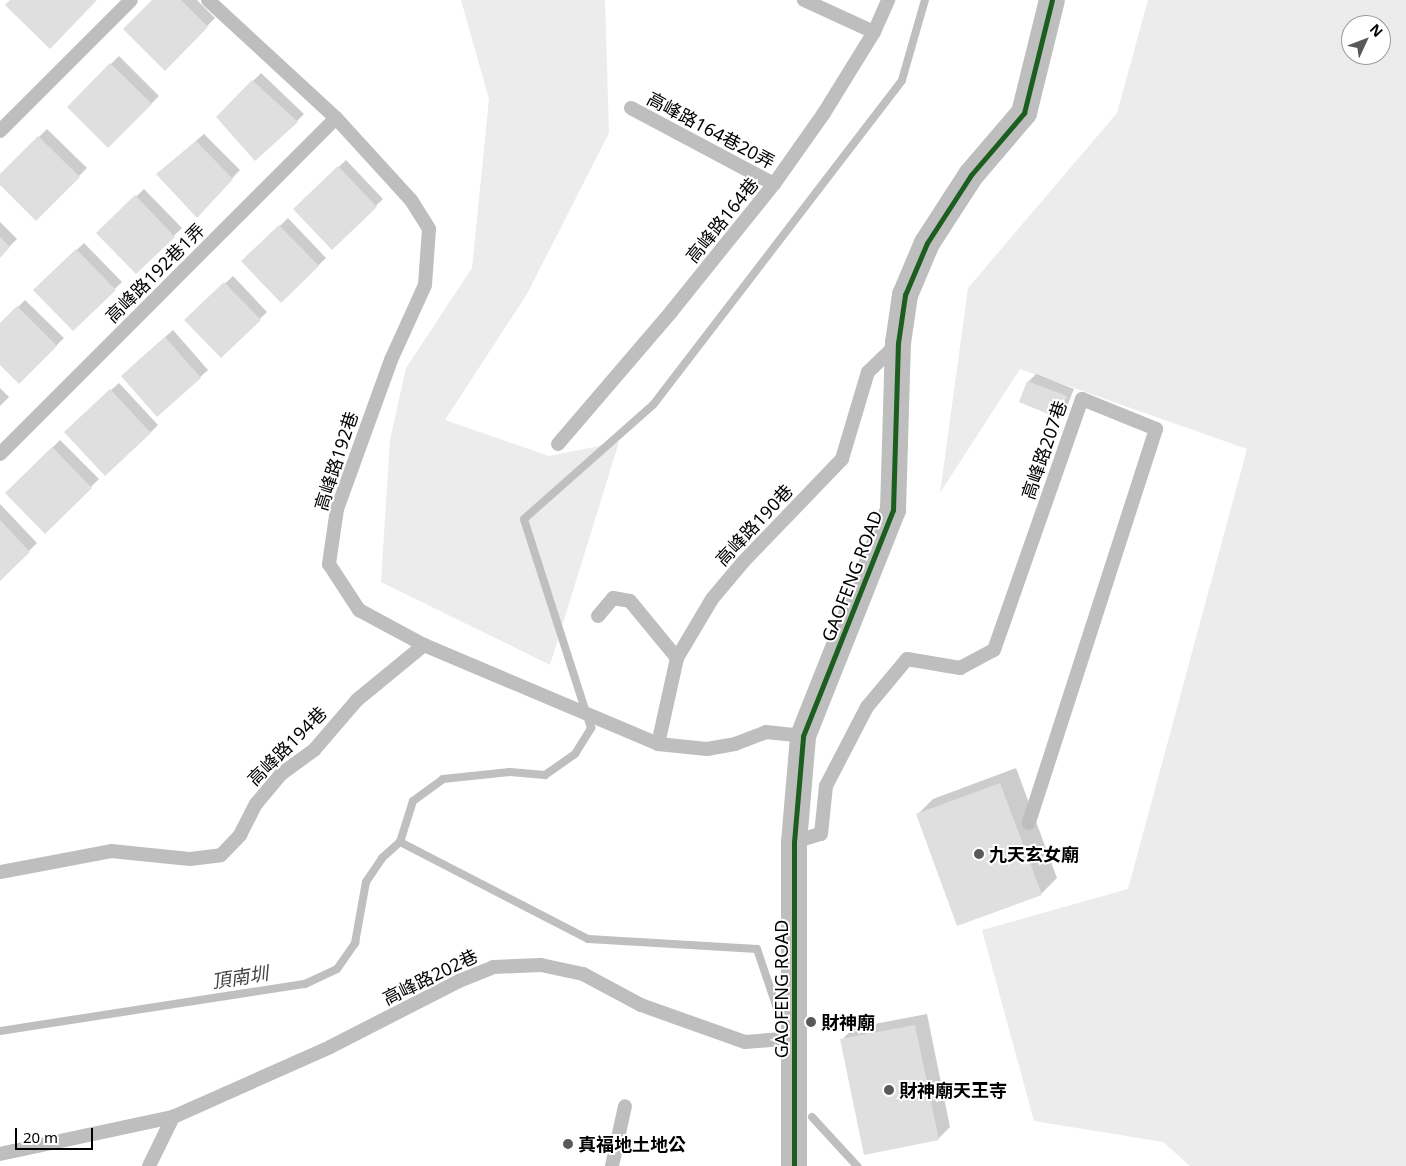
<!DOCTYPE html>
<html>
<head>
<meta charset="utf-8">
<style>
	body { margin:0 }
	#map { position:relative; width:1406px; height:1166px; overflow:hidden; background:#fff; font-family:"Noto Sans","Noto Sans TC",sans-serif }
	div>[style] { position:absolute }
	.green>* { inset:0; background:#ececec }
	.shadow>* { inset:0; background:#0003 }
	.stream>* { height:8px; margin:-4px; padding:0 4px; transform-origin:4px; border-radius:4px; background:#bfbfbf }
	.building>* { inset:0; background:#dfdfdf }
	.lane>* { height:14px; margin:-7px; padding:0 7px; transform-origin:7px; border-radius:7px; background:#bebebe }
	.street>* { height:26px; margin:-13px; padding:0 13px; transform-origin:13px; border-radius:13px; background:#bebebe }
	.cycleway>* { height:5px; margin:-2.5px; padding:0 2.5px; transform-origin:2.5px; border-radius:2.5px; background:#1b5e20 }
	.dots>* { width:14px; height:14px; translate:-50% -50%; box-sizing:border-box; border:2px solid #fff; border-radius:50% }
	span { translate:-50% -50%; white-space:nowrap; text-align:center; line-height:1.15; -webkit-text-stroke:4px #fff; paint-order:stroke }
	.street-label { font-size:18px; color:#000 }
	.poi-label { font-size:18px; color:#000; font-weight:700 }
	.left { translate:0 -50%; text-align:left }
	.water-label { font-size:19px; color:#444; font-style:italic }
	.north { position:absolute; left:1341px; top:15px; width:50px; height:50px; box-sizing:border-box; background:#fff; border:1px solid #999; border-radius:50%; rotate:47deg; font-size:14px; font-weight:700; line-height:20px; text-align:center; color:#000 }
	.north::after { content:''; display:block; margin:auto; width:18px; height:22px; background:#595959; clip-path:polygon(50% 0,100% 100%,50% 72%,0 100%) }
	.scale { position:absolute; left:15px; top:1128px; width:78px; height:22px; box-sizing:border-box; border:2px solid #000; border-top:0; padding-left:6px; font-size:15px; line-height:18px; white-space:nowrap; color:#000; -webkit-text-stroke:4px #fff; paint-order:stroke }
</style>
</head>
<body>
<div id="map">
	<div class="green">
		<div style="clip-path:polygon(461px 0,605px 0,609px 133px,527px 294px,445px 420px,549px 456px,619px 442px,550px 665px,381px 582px,390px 440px,406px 368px,472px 268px,489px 99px)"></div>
		<div style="clip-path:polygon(evenodd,1148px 0,1406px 0,1406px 1166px,1190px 1166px,1163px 1142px,1034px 1121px,982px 930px,1128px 889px,1247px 449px,1020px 369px,940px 493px,968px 288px,1117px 113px,1148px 0,1351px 25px,1381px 25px,1381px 55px,1351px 55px,1351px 25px)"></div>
	</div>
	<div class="shadow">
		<div style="clip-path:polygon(154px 0,197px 0,215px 18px,165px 69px)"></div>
		<div style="clip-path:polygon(119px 56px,159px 96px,108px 147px,68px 107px)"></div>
		<div style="clip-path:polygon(261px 73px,304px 114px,297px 121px,218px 117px)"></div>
		<div style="clip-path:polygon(47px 129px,87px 168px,36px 219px,0 183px,0 176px)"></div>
		<div style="clip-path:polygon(204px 134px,240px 170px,204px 208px,166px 167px)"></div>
		<div style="clip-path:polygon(346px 160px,383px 199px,332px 248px,295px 209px)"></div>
		<div style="clip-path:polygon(144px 189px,182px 228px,136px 272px,98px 233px)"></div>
		<div style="clip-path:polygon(288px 218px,326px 258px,281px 301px,243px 262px)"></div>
		<div style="clip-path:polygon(0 222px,17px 239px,0 256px)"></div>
		<div style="clip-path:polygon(84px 243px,122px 282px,73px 330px,35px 290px)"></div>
		<div style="clip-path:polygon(233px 276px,267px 312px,221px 357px,186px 320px)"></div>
		<div style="clip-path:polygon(25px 300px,64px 338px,19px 382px,0 363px,0 325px)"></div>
		<div style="clip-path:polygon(173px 330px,208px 370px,157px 416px,130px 368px)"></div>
		<div style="clip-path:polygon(1036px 374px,1074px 389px,1066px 409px,1058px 416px,1028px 382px)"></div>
		<div style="clip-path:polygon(119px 383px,158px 425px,150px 433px,73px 424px)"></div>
		<div style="clip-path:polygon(0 388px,9px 397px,0 406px)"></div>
		<div style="clip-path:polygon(60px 440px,99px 479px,45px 532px,7px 493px)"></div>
		<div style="clip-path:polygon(0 504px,37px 543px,0 580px)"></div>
		<div style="clip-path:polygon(1016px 768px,1057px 878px,1041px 894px,917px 815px,933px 799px)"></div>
		<div style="clip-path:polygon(927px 1014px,950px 1127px,938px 1139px,842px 1040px,853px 1028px)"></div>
	</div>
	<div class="stream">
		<div style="left:780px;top:1017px;width:72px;rotate:-108.7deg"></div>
		<div style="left:757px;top:949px;width:169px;rotate:-176.6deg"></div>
		<div style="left:588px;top:939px;width:212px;rotate:-152.7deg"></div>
		<div style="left:400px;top:842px;width:43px;rotate:-72.4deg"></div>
		<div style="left:413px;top:801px;width:37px;rotate:-36deg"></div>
		<div style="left:443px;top:779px;width:67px;rotate:-6deg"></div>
		<div style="left:510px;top:772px;width:35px;rotate:5deg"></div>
		<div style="left:545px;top:775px;width:37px;rotate:-35deg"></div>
		<div style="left:575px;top:754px;width:31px;rotate:-58deg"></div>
		<div style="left:591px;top:728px;width:219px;rotate:-107.8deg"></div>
		<div style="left:524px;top:519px;width:172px;rotate:-41.5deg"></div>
		<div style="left:653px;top:405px;width:409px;rotate:-52.5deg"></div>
		<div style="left:902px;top:80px;width:83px;rotate:-74deg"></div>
		<div style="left:0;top:1031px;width:309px;rotate:-8.8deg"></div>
		<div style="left:305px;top:984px;width:35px;rotate:-25deg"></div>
		<div style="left:337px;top:969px;width:32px;rotate:-55deg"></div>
		<div style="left:355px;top:943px;width:62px;rotate:-79.8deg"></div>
		<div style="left:366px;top:882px;width:29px;rotate:-56deg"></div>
		<div style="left:382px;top:858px;width:24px;rotate:-42deg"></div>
		<div style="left:812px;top:1117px;width:67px;rotate:47.4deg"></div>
	</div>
	<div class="building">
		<div style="clip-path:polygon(10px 0,97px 0,50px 49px,5px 5px)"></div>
		<div style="clip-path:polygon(152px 0,181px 0,208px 27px,165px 71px,123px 29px)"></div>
		<div style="clip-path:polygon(110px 63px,152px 104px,108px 148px,67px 107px)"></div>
		<div style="clip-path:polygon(252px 80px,298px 122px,255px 161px,216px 117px)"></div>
		<div style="clip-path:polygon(38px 136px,80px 177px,36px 221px,0 185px,0 174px)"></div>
		<div style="clip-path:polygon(196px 141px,233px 179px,197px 218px,156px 174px)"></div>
		<div style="clip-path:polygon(338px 166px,377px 207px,332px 250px,293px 209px)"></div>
		<div style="clip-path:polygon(135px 195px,175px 237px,136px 274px,96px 233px)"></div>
		<div style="clip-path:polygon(279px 225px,319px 266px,281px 303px,241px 261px)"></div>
		<div style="clip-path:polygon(0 237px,10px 247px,0 258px)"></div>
		<div style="clip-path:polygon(76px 249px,116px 290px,73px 331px,33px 290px)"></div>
		<div style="clip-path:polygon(224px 282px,261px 320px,221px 358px,184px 320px)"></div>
		<div style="clip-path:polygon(17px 306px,57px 346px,19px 384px,0 365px,0 323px)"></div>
		<div style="clip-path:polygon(165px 337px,201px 378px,157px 417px,121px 376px)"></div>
		<div style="clip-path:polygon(1027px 381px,1067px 396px,1058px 418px,1019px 402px)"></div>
		<div style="clip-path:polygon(110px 389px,151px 433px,105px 476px,64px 432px)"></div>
		<div style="clip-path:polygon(52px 447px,92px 488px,45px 534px,5px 493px)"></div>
		<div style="clip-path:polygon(0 520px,30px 552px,0 581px)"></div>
		<div style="clip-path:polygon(1000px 783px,1042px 895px,957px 926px,916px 814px)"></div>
		<div style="clip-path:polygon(915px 1025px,939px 1140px,864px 1155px,840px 1039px)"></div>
	</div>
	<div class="lane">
		<div style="left:208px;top:0;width:174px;rotate:42.7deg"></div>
		<div style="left:336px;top:118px;width:111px;rotate:47.6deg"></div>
		<div style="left:411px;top:200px;width:34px;rotate:58deg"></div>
		<div style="left:429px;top:229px;width:56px;rotate:94.1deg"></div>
		<div style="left:425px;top:285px;width:82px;rotate:114.4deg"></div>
		<div style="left:391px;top:360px;width:158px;rotate:109.9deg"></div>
		<div style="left:337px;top:509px;width:56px;rotate:98.3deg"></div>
		<div style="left:329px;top:564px;width:55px;rotate:56.9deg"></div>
		<div style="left:359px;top:610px;width:74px;rotate:28.3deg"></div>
		<div style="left:424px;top:645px;width:254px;rotate:22.9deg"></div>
		<div style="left:658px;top:744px;width:49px;rotate:5.8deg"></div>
		<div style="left:707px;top:749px;width:28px;rotate:-10deg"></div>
		<div style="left:735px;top:744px;width:33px;rotate:-21deg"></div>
		<div style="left:766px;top:732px;width:37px;rotate:6deg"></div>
		<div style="left:804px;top:0;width:77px;rotate:24.6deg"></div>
		<div style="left:631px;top:108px;width:162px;rotate:28deg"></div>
		<div style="left:0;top:131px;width:185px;rotate:-45deg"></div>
		<div style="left:558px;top:444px;width:174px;rotate:-49.4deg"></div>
		<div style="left:671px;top:312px;width:164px;rotate:-51.2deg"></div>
		<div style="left:774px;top:184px;width:87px;rotate:-54.8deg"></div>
		<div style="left:824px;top:113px;width:95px;rotate:-58.3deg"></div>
		<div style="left:874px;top:32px;width:35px;rotate:-66deg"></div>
		<div style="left:0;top:454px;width:475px;rotate:-45deg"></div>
		<div style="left:598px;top:616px;width:23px;rotate:-50deg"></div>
		<div style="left:613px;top:598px;width:17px;rotate:10deg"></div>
		<div style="left:630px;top:601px;width:74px;rotate:50.5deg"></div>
		<div style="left:658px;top:744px;width:88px;rotate:-77.5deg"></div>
		<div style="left:677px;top:658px;width:69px;rotate:-59.3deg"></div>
		<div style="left:712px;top:599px;width:48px;rotate:-50deg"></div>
		<div style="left:743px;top:562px;width:143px;rotate:-46.1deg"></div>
		<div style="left:842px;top:459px;width:91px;rotate:-73.4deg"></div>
		<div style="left:868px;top:372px;width:40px;rotate:-44deg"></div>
		<div style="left:794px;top:842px;width:28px;rotate:-17deg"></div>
		<div style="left:821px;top:834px;width:48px;rotate:-84.1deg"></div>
		<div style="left:826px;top:786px;width:89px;rotate:-62.6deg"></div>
		<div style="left:867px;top:707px;width:62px;rotate:-50.2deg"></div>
		<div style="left:907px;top:659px;width:54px;rotate:9.6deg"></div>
		<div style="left:960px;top:668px;width:38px;rotate:-28deg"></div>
		<div style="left:994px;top:650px;width:266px;rotate:-70.7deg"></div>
		<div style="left:1082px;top:399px;width:80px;rotate:22.1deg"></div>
		<div style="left:1156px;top:429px;width:414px;rotate:107.9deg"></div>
		<div style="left:0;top:872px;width:113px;rotate:-10.7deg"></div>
		<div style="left:111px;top:851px;width:79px;rotate:5.8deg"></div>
		<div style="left:190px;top:859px;width:31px;rotate:-7deg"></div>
		<div style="left:221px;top:855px;width:28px;rotate:-46deg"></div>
		<div style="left:240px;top:835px;width:35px;rotate:-63deg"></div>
		<div style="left:256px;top:804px;width:39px;rotate:-50deg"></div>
		<div style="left:281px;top:774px;width:41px;rotate:-36deg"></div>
		<div style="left:314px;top:750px;width:66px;rotate:-49.3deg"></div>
		<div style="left:357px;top:700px;width:87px;rotate:-39.4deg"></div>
		<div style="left:0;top:1154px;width:177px;rotate:-12.1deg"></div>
		<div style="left:149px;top:1166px;width:55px;rotate:-63.9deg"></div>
		<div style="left:173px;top:1117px;width:172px;rotate:-24deg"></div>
		<div style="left:330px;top:1047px;width:145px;rotate:-27.1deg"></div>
		<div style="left:459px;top:981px;width:37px;rotate:-22deg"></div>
		<div style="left:493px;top:967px;width:48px;rotate:-2.4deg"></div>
		<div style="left:541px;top:965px;width:43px;rotate:12.1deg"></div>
		<div style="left:583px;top:974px;width:66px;rotate:28.1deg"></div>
		<div style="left:641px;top:1005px;width:110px;rotate:19.6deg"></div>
		<div style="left:745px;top:1042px;width:49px;rotate:-4.7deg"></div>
		<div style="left:612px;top:1166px;width:61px;rotate:-77.8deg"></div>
	</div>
	<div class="street">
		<div style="left:794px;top:1166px;width:324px;rotate:-90deg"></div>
		<div style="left:794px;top:842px;width:106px;rotate:-85.1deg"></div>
		<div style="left:803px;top:736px;width:243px;rotate:-68.3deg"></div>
		<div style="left:893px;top:510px;width:167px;rotate:-88.3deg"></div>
		<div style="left:898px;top:343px;width:49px;rotate:-81.7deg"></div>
		<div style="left:905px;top:295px;width:56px;rotate:-67.1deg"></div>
		<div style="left:927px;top:243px;width:81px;rotate:-57.1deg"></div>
		<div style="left:971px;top:175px;width:82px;rotate:-49.5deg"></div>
		<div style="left:1024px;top:113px;width:116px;rotate:-76.1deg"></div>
	</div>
	<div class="cycleway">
		<div style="left:794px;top:1166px;width:324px;rotate:-90deg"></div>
		<div style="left:794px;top:842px;width:106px;rotate:-85.1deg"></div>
		<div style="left:803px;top:736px;width:243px;rotate:-68.3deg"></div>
		<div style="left:893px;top:510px;width:167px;rotate:-88.3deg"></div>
		<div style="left:898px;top:343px;width:49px;rotate:-81.7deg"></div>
		<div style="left:905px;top:295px;width:56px;rotate:-67.1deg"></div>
		<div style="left:927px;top:243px;width:81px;rotate:-57.1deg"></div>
		<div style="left:971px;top:175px;width:82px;rotate:-49.5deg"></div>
		<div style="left:1024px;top:113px;width:116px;rotate:-76.1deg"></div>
	</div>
	<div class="dots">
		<div style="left:979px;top:854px;background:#595959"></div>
		<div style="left:811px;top:1022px;background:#595959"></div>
		<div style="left:889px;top:1090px;background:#595959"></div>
		<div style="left:568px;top:1144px;background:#595959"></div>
	</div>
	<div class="street-label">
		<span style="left:711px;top:130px;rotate:28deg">高峰路164巷20弄</span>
		<span style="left:722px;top:220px;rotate:-51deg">高峰路164巷</span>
		<span style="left:155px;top:273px;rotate:-45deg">高峰路192巷1弄</span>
		<span style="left:1044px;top:450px;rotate:-71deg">高峰路207巷</span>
		<span style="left:336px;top:461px;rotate:-72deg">高峰路192巷</span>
		<span style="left:754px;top:525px;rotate:-47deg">高峰路190巷</span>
		<span style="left:852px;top:576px;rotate:-69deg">GAOFENG ROAD</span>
		<span style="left:287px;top:746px;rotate:-45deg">高峰路194巷</span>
		<span style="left:430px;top:977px;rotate:-26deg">高峰路202巷</span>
		<span style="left:781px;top:989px;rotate:-90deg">GAOFENG ROAD</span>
	</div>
	<div class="poi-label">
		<span class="left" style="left:989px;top:854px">九天玄女廟</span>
		<span class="left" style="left:821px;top:1022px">財神廟</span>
		<span class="left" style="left:899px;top:1090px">財神廟天王寺</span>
		<span class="left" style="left:578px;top:1144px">真福地土地公</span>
	</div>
	<div class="water-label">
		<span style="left:240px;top:978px;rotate:-9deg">頂南圳</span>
	</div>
	<div class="north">N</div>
	<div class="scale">20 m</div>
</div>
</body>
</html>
